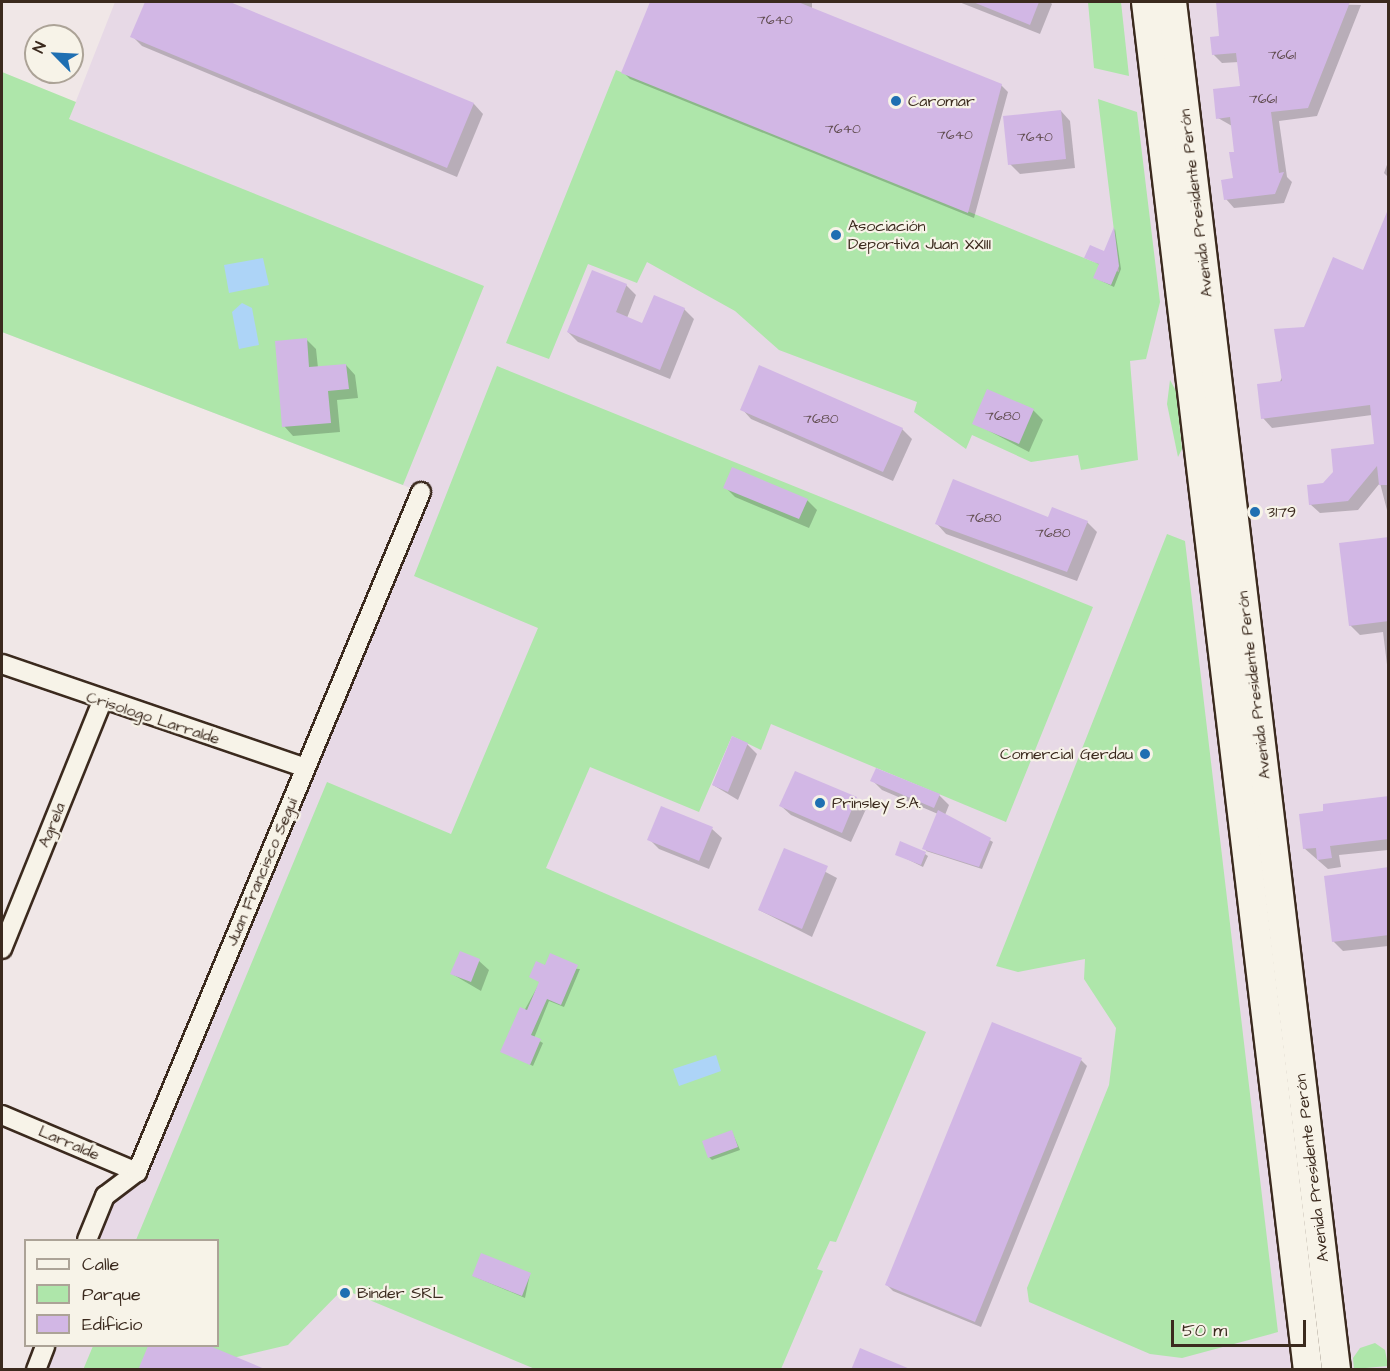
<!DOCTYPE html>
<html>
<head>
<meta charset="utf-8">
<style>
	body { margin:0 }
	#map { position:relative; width:1390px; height:1371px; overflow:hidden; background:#f0e7e7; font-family:"Architects Daughter",sans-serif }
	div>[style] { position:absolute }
	.built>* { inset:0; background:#e7d9e6 }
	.green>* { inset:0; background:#aee6aa }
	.water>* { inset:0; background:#add4f7 }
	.shadow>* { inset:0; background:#0003 }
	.building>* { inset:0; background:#d2b7e5 }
	.roads { filter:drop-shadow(2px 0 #3b2a1e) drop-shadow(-2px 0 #3b2a1e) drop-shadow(0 2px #3b2a1e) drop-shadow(0 -2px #3b2a1e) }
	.minor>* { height:18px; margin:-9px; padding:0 9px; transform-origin:9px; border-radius:9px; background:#f7f3e8 }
	.primary>* { height:28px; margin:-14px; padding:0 14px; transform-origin:14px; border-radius:14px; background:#f7f3e8 }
	.dots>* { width:16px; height:16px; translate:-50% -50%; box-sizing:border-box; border:3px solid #f7f3e8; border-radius:50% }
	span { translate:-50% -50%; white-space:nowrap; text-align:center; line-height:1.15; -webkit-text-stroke:4.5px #f7f3e8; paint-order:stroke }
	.number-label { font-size:14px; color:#614d50 }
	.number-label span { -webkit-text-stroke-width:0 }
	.poi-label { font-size:16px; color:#3b2a1e }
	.left { translate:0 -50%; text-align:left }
	.right { translate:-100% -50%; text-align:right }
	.street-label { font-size:16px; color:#3b2a1e }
	.frame { position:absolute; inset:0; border:3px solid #3b2a1e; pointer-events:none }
	.legend { position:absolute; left:24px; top:1239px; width:195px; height:108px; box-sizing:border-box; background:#f7f3e8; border:2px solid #aca397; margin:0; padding:8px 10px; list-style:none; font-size:18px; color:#3b2a1e }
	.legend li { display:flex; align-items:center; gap:12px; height:30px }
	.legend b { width:30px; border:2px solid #aca397 }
	.north { position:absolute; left:24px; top:24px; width:60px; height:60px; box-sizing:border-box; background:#f7f3e8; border:2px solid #aca397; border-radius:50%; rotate:294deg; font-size:16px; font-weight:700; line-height:24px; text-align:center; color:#3b2a1e }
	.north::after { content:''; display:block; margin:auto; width:21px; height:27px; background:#1f6fb2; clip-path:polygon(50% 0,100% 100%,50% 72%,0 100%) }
	.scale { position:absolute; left:1171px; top:1320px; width:135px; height:27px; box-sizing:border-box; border:3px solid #3b2a1e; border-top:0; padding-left:8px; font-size:18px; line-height:21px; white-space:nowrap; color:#3b2a1e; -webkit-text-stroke:4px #f7f3e8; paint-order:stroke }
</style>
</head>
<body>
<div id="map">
	<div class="built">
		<div style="clip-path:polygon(115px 2px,1388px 2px,1388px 1369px,36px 1369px,45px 1346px,218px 1346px,218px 1240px,87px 1240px,105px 1196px,137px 1172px,421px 492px,2px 332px,2px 289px)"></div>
	</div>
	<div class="green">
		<div style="clip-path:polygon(1088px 2px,1121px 2px,1129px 76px,1094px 68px)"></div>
		<div style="clip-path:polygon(616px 70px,1119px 272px,1098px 99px,1137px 112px,1160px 302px,1146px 359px,1130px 361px,1138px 460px,1081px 470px,1078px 455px,1031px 462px,972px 435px,966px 449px,914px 412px,917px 402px,779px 350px,735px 311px,647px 262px,637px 283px,588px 264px,549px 359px,506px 343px)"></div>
		<div style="clip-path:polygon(2px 72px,76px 102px,69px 119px,484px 286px,403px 485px,2px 332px)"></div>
		<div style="clip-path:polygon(497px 366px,1093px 607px,1006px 822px,771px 724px,761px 750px,732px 736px,699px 812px,590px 767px,546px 868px,926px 1032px,836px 1242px,830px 1241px,817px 1269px,823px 1271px,781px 1369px,535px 1369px,343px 1289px,288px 1345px,186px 1369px,83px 1370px,93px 1346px,218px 1346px,218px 1240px,136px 1240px,327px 782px,451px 834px,538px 628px,414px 576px)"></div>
		<div style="clip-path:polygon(1170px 380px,1176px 391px,1182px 449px,1178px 457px,1167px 404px)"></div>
		<div style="clip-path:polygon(1167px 534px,1185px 541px,1278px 1332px,1182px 1358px,1150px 1354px,1029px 1302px,1027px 1288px,1109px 1085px,1116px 1028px,1084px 979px,1085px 959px,1018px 972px,996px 966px)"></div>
		<div style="clip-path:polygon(1375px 1343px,1385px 1350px,1388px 1366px,1354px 1369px,1353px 1358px,1360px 1348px)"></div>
	</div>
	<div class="water">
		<div style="clip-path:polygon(263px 258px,269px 285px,229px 293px,224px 265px)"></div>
		<div style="clip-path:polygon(242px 303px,252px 308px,259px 345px,239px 349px,232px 312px)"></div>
		<div style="clip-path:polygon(716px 1055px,721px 1071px,679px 1086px,673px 1069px)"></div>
	</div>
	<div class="shadow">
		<div style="clip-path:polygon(147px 2px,226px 2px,474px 104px,483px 114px,457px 177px,142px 46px,132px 36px)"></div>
		<div style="clip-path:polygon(652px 2px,812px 2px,812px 9px,1001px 85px,1008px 92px,974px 218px,630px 79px,623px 72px)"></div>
		<div style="clip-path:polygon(959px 2px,1050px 2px,1052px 4px,1040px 34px)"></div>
		<div style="clip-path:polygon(1217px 2px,1361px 5px,1317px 116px,1279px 121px,1287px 177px,1292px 182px,1284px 203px,1234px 208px,1226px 199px,1234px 180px,1236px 153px,1232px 126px,1218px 118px,1242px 88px,1239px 62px,1222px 63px,1213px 54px,1220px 37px)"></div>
		<div style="clip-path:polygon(1061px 111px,1070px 121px,1075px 168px,1020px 174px,1010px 164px)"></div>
		<div style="clip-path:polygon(1388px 162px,1388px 177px,1384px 173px)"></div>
		<div style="clip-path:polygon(1388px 222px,1388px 514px,1380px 483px,1358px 510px,1320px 513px,1310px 504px,1324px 485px,1376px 445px,1372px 415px,1272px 428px,1263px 418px,1305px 328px,1364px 272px)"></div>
		<div style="clip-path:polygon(1115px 229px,1121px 269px,1114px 287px,1095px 278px,1100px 265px,1086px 257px,1105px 253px)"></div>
		<div style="clip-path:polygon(626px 285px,636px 295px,627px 318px,643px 325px,684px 309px,694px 319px,670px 379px,578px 342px,568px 332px)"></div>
		<div style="clip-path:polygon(306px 339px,316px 349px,318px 368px,346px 365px,355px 375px,358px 398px,337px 400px,340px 432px,293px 436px,284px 426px)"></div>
		<div style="clip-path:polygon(742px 409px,902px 429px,912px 439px,893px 481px,751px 419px)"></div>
		<div style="clip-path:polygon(1033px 410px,1043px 420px,1029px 452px,974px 423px)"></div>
		<div style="clip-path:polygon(725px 487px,807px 500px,817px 510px,809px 528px,735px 497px)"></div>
		<div style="clip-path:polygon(1049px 519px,1087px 522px,1097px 532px,1077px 581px,946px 534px,937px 524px)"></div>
		<div style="clip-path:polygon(1388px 538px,1388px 673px,1383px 632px,1360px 635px,1350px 625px)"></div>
		<div style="clip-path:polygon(747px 744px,757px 754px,738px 800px,713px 785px)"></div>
		<div style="clip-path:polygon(872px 780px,939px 795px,949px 805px,945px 815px,993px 842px,982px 869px,926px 851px,938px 814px,882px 790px)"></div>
		<div style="clip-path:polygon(1388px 798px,1388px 850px,1339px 855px,1341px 867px,1328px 869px,1304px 848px,1325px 812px)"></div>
		<div style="clip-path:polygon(856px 799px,866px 809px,851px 842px,791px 815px,781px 806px)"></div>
		<div style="clip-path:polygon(712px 829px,722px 838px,709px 869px,659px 849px,649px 839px)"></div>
		<div style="clip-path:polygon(784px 850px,837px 878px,812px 937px,759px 910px)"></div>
		<div style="clip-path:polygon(897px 854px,925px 854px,928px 856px,923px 867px)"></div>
		<div style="clip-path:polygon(1388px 869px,1388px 946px,1343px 951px,1333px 941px)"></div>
		<div style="clip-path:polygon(479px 961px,489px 970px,481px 991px,452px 974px)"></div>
		<div style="clip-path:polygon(546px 967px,580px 969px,564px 1007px,549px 1001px,534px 1038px,543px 1043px,533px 1066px,502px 1051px,540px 982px,531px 977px)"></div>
		<div style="clip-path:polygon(1081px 1060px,1087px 1066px,981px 1327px,893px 1291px,887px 1285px)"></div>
		<div style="clip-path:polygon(732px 1132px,740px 1150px,712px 1160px,709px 1157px)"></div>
		<div style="clip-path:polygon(530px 1274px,525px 1298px,473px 1276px)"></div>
		<div style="clip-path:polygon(150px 1346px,206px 1346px,263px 1370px,140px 1370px)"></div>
	</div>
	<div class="building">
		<div style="clip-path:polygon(145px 2px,230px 2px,474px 103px,447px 168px,130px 37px)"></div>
		<div style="clip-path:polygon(650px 2px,798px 2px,1002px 84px,968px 213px,621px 73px)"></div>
		<div style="clip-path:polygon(973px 2px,1039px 2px,1030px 25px)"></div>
		<div style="clip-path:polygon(1216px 2px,1350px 2px,1308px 108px,1271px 112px,1279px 173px,1284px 172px,1275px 194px,1224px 200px,1221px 180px,1233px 178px,1229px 152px,1234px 152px,1230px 117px,1216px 119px,1213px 89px,1240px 86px,1236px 53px,1212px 55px,1210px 37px,1219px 36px)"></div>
		<div style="clip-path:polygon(1061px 110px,1066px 159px,1008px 165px,1003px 116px)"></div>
		<div style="clip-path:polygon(1389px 207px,1389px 485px,1379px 485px,1377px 466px,1348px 501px,1309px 505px,1307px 485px,1323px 483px,1333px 472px,1331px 449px,1374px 444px,1370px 405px,1261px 419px,1257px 384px,1282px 381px,1274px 329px,1304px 327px,1333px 257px,1363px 270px)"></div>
		<div style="clip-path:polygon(1114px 227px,1119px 266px,1111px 285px,1093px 278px,1099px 264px,1084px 258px,1090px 245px,1104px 251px)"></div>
		<div style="clip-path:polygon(592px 270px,627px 284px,616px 312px,642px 323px,654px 295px,685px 308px,660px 370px,567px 332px)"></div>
		<div style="clip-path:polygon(307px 338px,309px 367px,346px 364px,349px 389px,328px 391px,331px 423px,282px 427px,275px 341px)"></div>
		<div style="clip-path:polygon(759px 365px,903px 428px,883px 472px,740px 410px)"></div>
		<div style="clip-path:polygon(987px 389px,1034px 409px,1019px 444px,972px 424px)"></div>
		<div style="clip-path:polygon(732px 467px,808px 499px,799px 519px,723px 488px)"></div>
		<div style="clip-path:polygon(953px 479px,1048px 517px,1052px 507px,1088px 521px,1067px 572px,935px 524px)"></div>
		<div style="clip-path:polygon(1389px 537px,1389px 621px,1349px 626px,1339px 543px)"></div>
		<div style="clip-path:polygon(732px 736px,748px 743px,728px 792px,712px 785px)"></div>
		<div style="clip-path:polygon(876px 768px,940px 794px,934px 808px,870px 781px)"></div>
		<div style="clip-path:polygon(795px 771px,857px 797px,842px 833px,779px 806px)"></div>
		<div style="clip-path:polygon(1389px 796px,1389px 839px,1330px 846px,1332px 858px,1317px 860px,1316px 848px,1303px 849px,1299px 814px,1323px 811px,1323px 804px)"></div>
		<div style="clip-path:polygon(661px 806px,713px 827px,699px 861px,647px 840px)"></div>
		<div style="clip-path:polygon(938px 810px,991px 838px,979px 867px,922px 849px)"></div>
		<div style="clip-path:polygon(900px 841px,926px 852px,921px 865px,895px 855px)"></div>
		<div style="clip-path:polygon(784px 848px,828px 866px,802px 929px,758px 910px)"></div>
		<div style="clip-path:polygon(1389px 867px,1389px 935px,1332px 942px,1324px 876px)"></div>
		<div style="clip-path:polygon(460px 951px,480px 959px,471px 982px,450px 974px)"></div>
		<div style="clip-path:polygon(550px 953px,578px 965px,561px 1005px,547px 999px,531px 1035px,541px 1039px,530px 1065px,500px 1052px,520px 1007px,527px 1010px,539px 982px,529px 977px,536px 961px,545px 965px)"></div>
		<div style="clip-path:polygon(992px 1022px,1082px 1058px,975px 1322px,885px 1285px)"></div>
		<div style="clip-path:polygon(732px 1130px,738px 1147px,708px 1158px,702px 1141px)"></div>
		<div style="clip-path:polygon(481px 1253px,531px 1273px,522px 1296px,472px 1276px)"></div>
		<div style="clip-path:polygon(148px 1346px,210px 1346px,267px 1370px,138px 1370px)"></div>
		<div style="clip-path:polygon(860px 1348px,910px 1369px,910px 1370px,851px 1370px)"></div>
	</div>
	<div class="roads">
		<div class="minor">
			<div style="left:2px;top:664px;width:320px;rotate:18.9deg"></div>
			<div style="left:2px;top:949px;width:267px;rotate:-68deg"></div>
			<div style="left:2px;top:1115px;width:147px;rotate:22.9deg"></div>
			<div style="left:87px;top:1240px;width:48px;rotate:-67.8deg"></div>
			<div style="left:105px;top:1196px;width:40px;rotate:-37deg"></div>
			<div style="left:137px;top:1172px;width:737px;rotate:-67.33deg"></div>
			<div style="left:36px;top:1370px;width:26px;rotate:-69deg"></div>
		</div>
		<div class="primary">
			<div style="left:1146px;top:2px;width:1378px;rotate:83.25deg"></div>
			<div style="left:1172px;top:2px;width:1378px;rotate:83.16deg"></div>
		</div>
	</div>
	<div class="dots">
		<div style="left:896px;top:101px;background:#1f6fb2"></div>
		<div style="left:836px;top:235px;background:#1f6fb2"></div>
		<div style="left:1255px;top:512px;background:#1f6fb2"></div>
		<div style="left:1145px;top:754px;background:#1f6fb2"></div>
		<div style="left:820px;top:803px;background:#1f6fb2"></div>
		<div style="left:345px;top:1293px;background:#1f6fb2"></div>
	</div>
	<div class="number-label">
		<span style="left:775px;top:20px">7640</span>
		<span style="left:1282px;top:55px">7661</span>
		<span style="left:1263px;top:99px">7661</span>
		<span style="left:843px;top:129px">7640</span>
		<span style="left:955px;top:135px">7640</span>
		<span style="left:1035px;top:137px">7640</span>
		<span style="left:1003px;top:416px">7680</span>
		<span style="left:821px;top:419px">7680</span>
		<span style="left:984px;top:518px">7680</span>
		<span style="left:1053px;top:533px">7680</span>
	</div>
	<div class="poi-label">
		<span class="left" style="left:908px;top:101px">Caromar</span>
		<span class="left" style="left:848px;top:235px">Asociación<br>Deportiva Juan XXIII</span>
		<span class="left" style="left:1267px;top:512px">3179</span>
		<span class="right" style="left:1133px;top:754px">Comercial Gerdau</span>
		<span class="left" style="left:832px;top:803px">Prinsley S.A.</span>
		<span class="left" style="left:357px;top:1293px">Binder SRL</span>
	</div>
	<div class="street-label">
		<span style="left:1196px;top:203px;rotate:-97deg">Avenida Presidente Perón</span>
		<span style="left:1254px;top:685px;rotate:-97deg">Avenida Presidente Perón</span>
		<span style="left:153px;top:718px;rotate:18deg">Crisologo Larralde</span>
		<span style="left:52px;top:825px;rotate:-68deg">Agrela</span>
		<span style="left:262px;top:872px;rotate:-67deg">Juan Francisco Seguí</span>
		<span style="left:69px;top:1143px;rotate:23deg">Larralde</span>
		<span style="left:1312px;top:1168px;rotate:-97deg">Avenida Presidente Perón</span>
	</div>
	<div class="frame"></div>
	<ul class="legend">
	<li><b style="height:8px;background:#f7f3e8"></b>Calle</li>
	<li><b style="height:16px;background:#aee6aa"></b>Parque</li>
	<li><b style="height:16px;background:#d2b7e5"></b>Edificio</li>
	</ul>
	<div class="north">N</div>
	<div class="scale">50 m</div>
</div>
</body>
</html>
